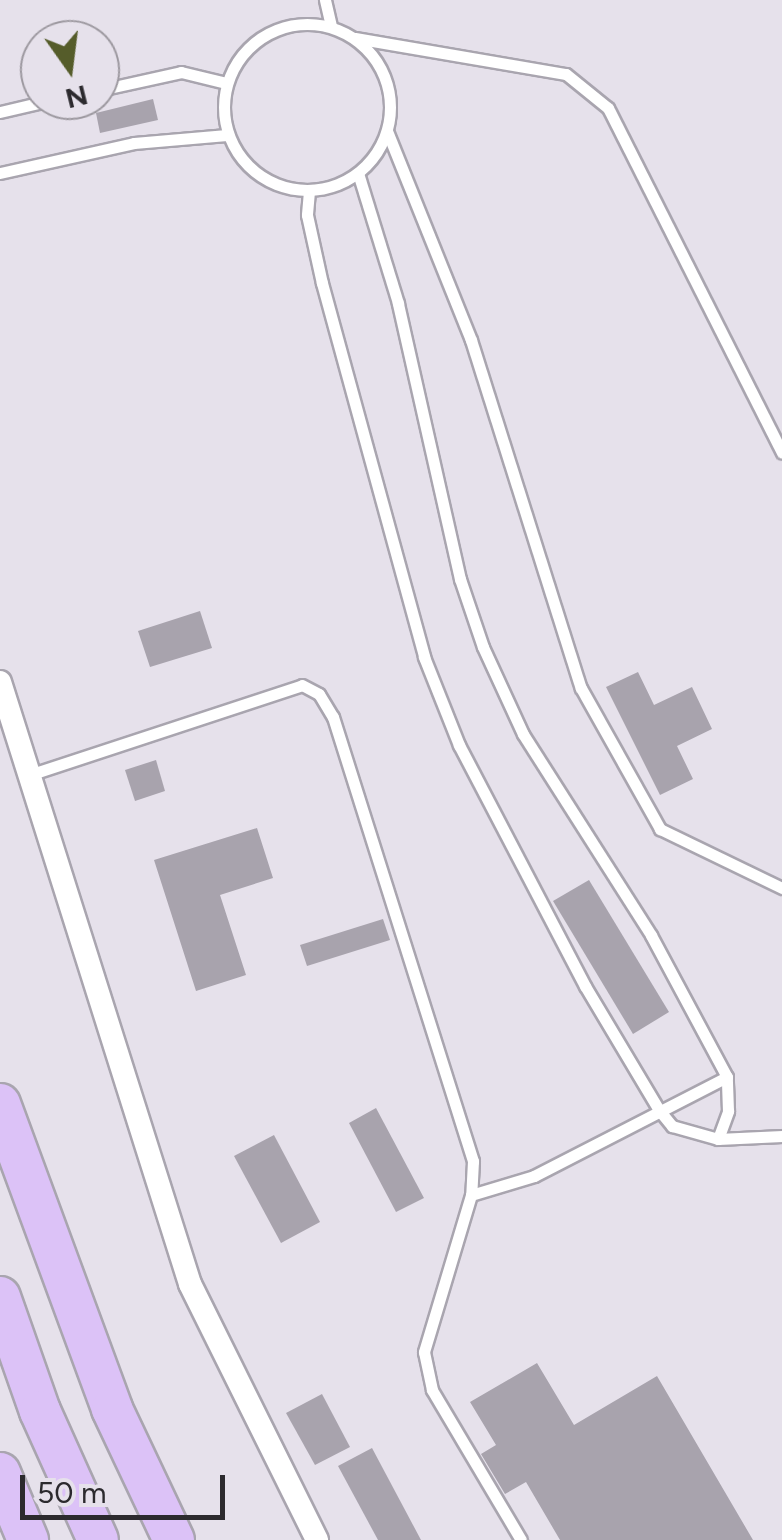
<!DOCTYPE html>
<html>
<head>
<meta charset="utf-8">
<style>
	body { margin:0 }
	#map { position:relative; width:782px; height:1540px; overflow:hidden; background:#e6e1eb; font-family:Figtree,sans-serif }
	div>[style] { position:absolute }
	.building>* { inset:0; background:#a8a3ad }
	.roads { filter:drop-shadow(2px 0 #a9a5af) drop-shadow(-2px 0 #a9a5af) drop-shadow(0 2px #a9a5af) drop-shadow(0 -2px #a9a5af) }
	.lane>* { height:11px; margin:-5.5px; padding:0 5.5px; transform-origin:5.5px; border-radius:5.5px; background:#fff }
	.lane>.ring { margin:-5.5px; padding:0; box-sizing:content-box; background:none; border:11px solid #fff; border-radius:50% }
	.street>* { height:22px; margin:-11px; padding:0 11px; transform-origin:11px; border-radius:11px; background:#fff }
	.highway>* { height:40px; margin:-20px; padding:0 20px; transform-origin:20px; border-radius:20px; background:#dcc2f7 }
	span { translate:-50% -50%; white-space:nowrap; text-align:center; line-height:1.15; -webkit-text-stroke:8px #e6e1eb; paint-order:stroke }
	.north { position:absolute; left:20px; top:20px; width:100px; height:100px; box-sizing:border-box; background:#e6e1eb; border:2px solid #9c989f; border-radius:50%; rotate:166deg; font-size:28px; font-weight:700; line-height:40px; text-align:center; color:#2c2a2e }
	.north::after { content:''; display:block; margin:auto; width:35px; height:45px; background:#555c2a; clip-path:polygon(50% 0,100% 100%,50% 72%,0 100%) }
	.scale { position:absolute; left:20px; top:1475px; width:205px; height:45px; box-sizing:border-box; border:5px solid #2c2a2e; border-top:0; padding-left:12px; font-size:30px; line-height:35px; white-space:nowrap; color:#2c2a2e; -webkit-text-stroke:8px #e6e1eb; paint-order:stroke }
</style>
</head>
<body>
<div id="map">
	<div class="building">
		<div style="clip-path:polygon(153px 99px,158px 120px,100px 133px,96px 113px)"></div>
		<div style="clip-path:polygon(200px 611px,212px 648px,150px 667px,138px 631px)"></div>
		<div style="clip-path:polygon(638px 672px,654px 705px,692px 687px,712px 729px,677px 746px,693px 779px,660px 795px,606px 687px)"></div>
		<div style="clip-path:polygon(156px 760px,165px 791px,135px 801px,125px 770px)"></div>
		<div style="clip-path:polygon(257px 828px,273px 878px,220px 895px,246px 975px,196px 991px,154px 860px)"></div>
		<div style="clip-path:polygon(589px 880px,669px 1012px,633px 1034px,553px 901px)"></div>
		<div style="clip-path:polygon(383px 919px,390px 940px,307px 966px,300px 945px)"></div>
		<div style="clip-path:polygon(376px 1108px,424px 1198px,396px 1212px,349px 1123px)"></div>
		<div style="clip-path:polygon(274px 1135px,320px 1222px,281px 1243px,234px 1156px)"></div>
		<div style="clip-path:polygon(537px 1363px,574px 1425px,657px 1376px,753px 1540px,560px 1540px,526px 1482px,505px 1494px,481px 1454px,496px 1445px,470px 1402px)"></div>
		<div style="clip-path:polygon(322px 1394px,350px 1447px,315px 1465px,286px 1413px)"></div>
		<div style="clip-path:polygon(372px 1448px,421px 1540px,378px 1540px,338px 1466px)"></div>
	</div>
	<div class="roads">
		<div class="lane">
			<div style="left:325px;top:0;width:27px;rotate:77deg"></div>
			<div class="ring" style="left:224px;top:24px;width:155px;height:155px"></div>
			<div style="left:355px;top:38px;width:214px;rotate:9.7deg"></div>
			<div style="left:566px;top:74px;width:54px;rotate:39deg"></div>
			<div style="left:608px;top:108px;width:386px;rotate:63.2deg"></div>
			<div style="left:100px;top:90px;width:83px;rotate:-12.5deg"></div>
			<div style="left:181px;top:72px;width:46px;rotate:13.7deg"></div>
			<div style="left:0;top:112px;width:52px;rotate:-13.2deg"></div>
			<div style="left:387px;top:131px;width:225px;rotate:68.1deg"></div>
			<div style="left:471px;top:340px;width:365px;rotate:72.5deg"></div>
			<div style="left:581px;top:688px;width:162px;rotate:60.7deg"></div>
			<div style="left:660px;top:829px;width:136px;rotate:25.8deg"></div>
			<div style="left:0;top:173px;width:137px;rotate:-12.6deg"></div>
			<div style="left:134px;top:143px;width:93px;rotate:-4.9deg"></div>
			<div style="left:309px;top:191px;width:24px;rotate:95deg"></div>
			<div style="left:307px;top:215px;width:70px;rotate:77.6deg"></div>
			<div style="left:322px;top:283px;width:388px;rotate:74.7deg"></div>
			<div style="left:424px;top:657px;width:95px;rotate:68.3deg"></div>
			<div style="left:459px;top:745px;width:272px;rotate:62.4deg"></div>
			<div style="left:585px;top:986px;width:144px;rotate:59.2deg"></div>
			<div style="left:659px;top:1110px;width:21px;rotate:51deg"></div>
			<div style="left:672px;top:1126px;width:48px;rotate:15.8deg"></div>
			<div style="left:718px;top:1139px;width:30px;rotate:-70deg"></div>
			<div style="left:728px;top:1111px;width:34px;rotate:-92deg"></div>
			<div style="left:727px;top:1077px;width:161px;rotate:-118.2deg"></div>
			<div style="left:651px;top:935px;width:238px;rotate:-122.5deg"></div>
			<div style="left:523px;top:734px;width:96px;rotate:-114.7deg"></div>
			<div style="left:483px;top:647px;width:72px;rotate:-108.7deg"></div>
			<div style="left:460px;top:579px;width:283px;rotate:-102.7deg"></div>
			<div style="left:398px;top:303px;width:136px;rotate:-107.1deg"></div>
			<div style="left:29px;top:775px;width:287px;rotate:-18.2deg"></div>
			<div style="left:302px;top:685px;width:19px;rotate:28deg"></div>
			<div style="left:319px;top:694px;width:27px;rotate:59deg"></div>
			<div style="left:333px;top:717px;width:466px;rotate:72.5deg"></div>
			<div style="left:473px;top:1161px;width:34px;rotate:93deg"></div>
			<div style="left:471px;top:1195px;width:164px;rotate:106.7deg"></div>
			<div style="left:424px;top:1352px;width:39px;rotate:78deg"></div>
			<div style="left:432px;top:1390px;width:174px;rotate:59.3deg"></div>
			<div style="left:718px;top:1139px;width:64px;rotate:-2.7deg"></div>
			<div style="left:471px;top:1195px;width:66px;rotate:-16.8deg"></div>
			<div style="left:534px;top:1176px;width:217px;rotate:-27.2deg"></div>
		</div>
		<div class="street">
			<div style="left:0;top:682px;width:631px;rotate:72.48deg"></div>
			<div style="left:190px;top:1284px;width:286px;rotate:63.6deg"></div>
		</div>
		<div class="highway">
			<div style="left:0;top:1104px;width:325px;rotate:69.8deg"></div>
			<div style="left:112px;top:1409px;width:145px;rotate:64.7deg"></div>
			<div style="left:0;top:1297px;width:121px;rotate:70.7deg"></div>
			<div style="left:40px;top:1411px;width:141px;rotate:65.8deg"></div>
			<div style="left:0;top:1473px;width:73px;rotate:67.3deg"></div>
		</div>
	</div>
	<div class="north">N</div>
	<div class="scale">50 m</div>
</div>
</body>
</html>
